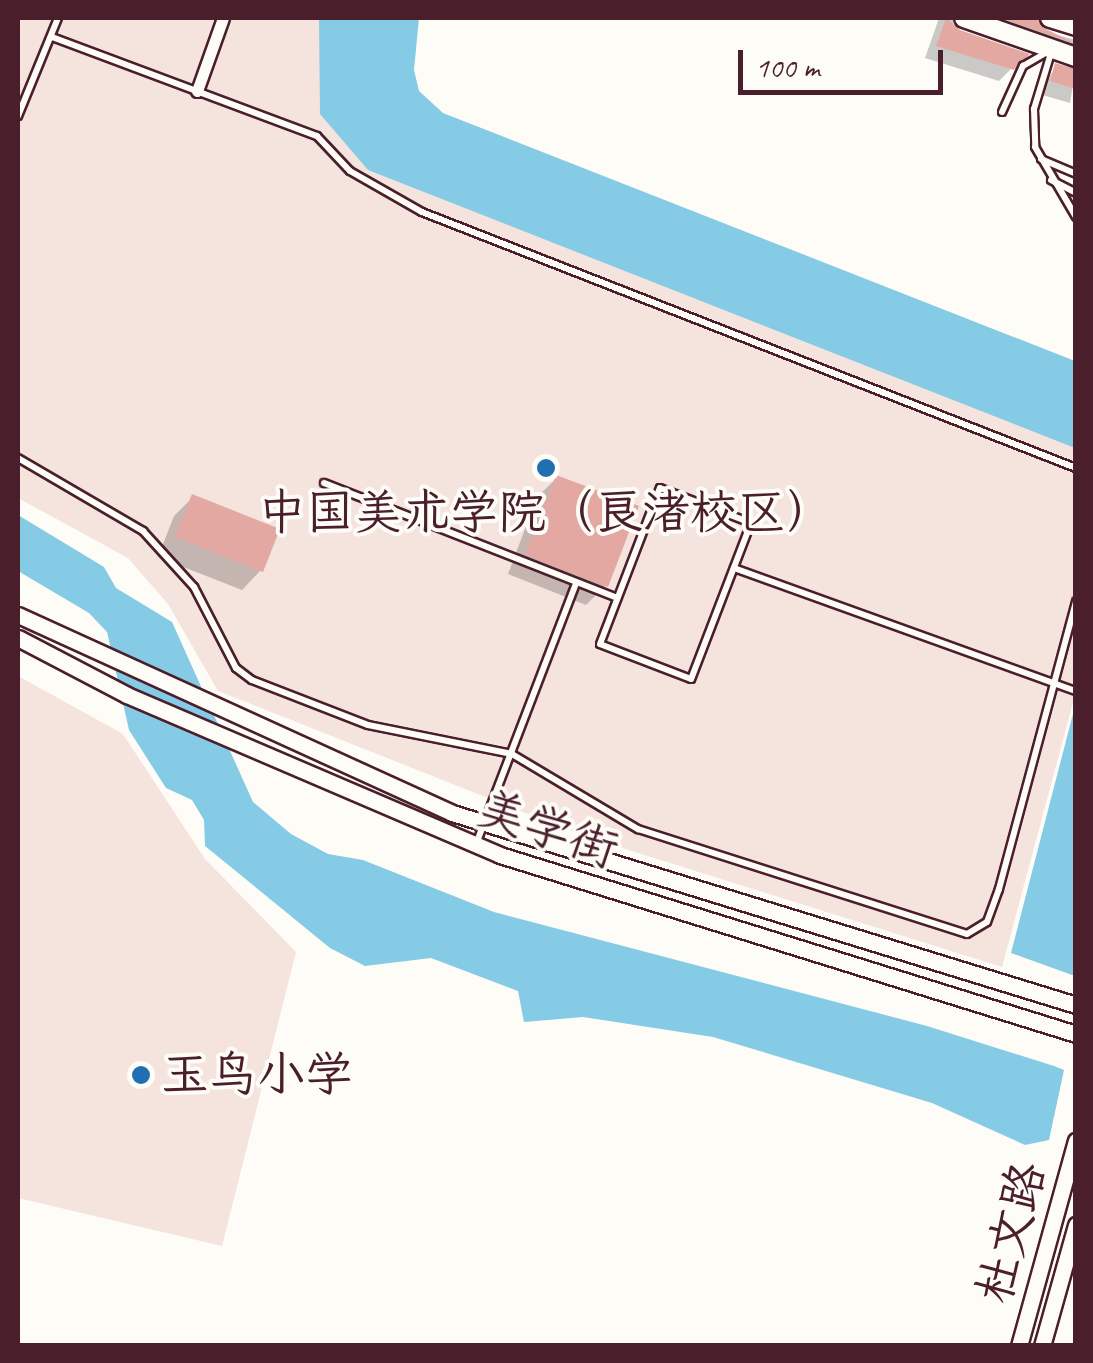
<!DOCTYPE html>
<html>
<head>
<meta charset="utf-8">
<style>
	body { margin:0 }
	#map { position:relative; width:1093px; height:1363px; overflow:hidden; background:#fdfcf7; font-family:Caveat,"LXGW WenKai TC",sans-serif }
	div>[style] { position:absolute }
	.built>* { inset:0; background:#f5e3dd }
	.water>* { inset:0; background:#85cbe6 }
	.shadow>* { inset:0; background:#0003 }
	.building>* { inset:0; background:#e3a8a1 }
	.roads { filter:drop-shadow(2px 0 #4a1f2b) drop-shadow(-2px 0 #4a1f2b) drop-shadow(0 2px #4a1f2b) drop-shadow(0 -2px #4a1f2b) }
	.service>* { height:6px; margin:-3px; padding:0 3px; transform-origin:3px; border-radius:3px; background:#fdfcf7 }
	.minor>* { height:11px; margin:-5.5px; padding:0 5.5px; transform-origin:5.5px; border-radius:5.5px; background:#fdfcf7 }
	.tertiary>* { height:15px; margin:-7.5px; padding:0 7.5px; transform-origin:7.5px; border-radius:7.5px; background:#fdfcf7 }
	.primary>* { height:18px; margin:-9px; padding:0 9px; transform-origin:9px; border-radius:9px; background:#fdfcf7 }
	.dots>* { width:28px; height:28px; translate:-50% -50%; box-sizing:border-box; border:5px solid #fdfcf7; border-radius:50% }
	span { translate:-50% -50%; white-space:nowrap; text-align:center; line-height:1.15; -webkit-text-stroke:8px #fdfcf7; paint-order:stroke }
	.poi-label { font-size:48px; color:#4a1f2b }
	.left { translate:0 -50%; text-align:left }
	.street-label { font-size:48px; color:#4a1f2b }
	.frame { position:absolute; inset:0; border:20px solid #4a1f2b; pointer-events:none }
	.scale { position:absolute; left:738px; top:50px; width:205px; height:45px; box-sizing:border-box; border:5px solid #4a1f2b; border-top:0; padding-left:12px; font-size:30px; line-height:35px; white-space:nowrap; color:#4a1f2b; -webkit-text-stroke:8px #fdfcf7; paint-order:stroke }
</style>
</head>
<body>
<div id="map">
	<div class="built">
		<div style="clip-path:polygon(18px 18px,334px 18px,339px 122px,1075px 438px,1075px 695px,1002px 967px,584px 836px,218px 691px,168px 604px,128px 558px,18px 498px)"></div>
		<div style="clip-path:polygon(18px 676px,123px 734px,205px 859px,296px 952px,222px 1246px,18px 1198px)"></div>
	</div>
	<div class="water">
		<div style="clip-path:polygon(319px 18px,419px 18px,414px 70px,419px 91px,443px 113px,1075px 361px,1075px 448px,368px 170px,320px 114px)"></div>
		<div style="clip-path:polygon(18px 515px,104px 567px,116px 588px,172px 622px,253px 802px,291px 834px,328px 854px,363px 860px,494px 912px,927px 1026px,1054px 1066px,1064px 1070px,1049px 1140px,1025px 1145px,932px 1103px,713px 1037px,583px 1017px,524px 1022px,518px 991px,431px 958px,365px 966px,330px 948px,205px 846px,204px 820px,192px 800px,166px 788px,129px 730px,107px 632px,89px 613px,18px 571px)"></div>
		<div style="clip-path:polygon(1075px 706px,1075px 976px,1011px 953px)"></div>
	</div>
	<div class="shadow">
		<div style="clip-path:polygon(939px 18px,953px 18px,953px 29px,1025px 55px,999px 81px,925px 58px)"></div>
		<div style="clip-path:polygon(954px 18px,1036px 18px,1045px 32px,1076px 40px,1076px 66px,1068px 58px)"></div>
		<div style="clip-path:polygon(1056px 66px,1076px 67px,1070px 103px,1039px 94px)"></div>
		<div style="clip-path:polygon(557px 478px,605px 586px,586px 605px,508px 574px,537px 497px)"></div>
		<div style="clip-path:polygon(193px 497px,261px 570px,242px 590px,158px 557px,174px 516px)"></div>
	</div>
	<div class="building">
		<div style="clip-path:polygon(946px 18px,960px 30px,1030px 54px,1014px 70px,936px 46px)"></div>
		<div style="clip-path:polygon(1001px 18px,1038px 18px,1042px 27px,1076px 44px)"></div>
		<div style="clip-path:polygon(1055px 63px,1076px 69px,1076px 89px,1050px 81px)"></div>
		<div style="clip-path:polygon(556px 475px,639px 506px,608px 587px,525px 555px)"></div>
		<div style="clip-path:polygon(192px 494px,280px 529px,263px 572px,175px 537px)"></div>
	</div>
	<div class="roads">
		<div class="service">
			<div style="left:52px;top:37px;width:283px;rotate:20.5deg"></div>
			<div style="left:317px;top:136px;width:48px;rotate:46.7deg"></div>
			<div style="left:350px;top:171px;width:83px;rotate:29.7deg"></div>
			<div style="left:422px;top:212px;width:702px;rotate:21.38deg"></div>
			<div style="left:1051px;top:53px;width:59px;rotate:106.9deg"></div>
			<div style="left:1034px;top:109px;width:38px;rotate:88deg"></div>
			<div style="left:1035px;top:147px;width:81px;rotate:59.6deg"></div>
			<div style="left:1002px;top:112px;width:51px;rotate:-65.5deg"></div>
			<div style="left:1023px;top:66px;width:28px;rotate:-30deg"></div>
			<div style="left:18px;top:116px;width:106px;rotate:-67.8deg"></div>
			<div style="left:1041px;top:159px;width:38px;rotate:23deg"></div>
			<div style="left:1051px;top:180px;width:28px;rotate:27deg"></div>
			<div style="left:18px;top:458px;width:145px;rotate:30.3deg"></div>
			<div style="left:143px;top:531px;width:76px;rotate:47.7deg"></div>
			<div style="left:194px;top:587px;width:91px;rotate:62.6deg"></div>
			<div style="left:236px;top:668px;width:20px;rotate:37deg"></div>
			<div style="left:252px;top:680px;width:124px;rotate:21.2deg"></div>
			<div style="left:368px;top:725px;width:147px;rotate:11.4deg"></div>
			<div style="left:512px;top:754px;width:147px;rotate:30.8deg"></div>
			<div style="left:638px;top:829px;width:345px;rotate:17.7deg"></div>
			<div style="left:967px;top:934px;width:23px;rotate:-31deg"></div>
			<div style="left:987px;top:922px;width:35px;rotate:-70deg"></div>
			<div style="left:999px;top:889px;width:298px;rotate:-75deg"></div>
			<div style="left:324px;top:483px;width:315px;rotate:21.4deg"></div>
			<div style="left:660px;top:488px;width:97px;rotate:21deg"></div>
			<div style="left:751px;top:523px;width:167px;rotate:111deg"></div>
			<div style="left:691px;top:679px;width:97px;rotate:-159deg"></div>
			<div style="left:600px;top:644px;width:167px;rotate:-69deg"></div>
			<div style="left:734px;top:568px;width:363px;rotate:19.8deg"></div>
			<div style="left:476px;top:844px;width:280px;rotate:-69deg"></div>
		</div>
		<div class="minor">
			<div style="left:197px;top:91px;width:77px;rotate:-70.4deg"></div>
		</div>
		<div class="tertiary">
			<div style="left:18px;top:615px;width:477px;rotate:24.5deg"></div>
			<div style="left:452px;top:813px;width:653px;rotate:17.1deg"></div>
			<div style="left:18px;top:638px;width:123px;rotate:27.6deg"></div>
			<div style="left:127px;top:695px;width:406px;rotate:23.2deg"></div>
			<div style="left:500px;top:855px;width:603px;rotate:17.26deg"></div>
			<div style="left:1019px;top:1346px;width:213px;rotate:-74.5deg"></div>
			<div style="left:1042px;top:1346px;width:126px;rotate:-74.3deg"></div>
		</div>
		<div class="primary">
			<div style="left:964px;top:18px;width:119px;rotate:19.2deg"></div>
			<div style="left:1050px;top:18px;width:27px;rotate:17deg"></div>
		</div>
	</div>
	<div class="dots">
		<div style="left:546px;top:468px;background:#1f6fb2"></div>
		<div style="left:141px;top:1075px;background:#1f6fb2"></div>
	</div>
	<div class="poi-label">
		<span style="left:546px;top:513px">中国美术学院（良渚校区）</span>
		<span class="left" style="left:161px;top:1075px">玉鸟小学</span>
	</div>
	<div class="street-label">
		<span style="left:548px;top:829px;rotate:19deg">美学街</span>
		<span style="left:1011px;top:1233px;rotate:-75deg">杜文路</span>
	</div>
	<div class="frame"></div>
	<div class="scale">100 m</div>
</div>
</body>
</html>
